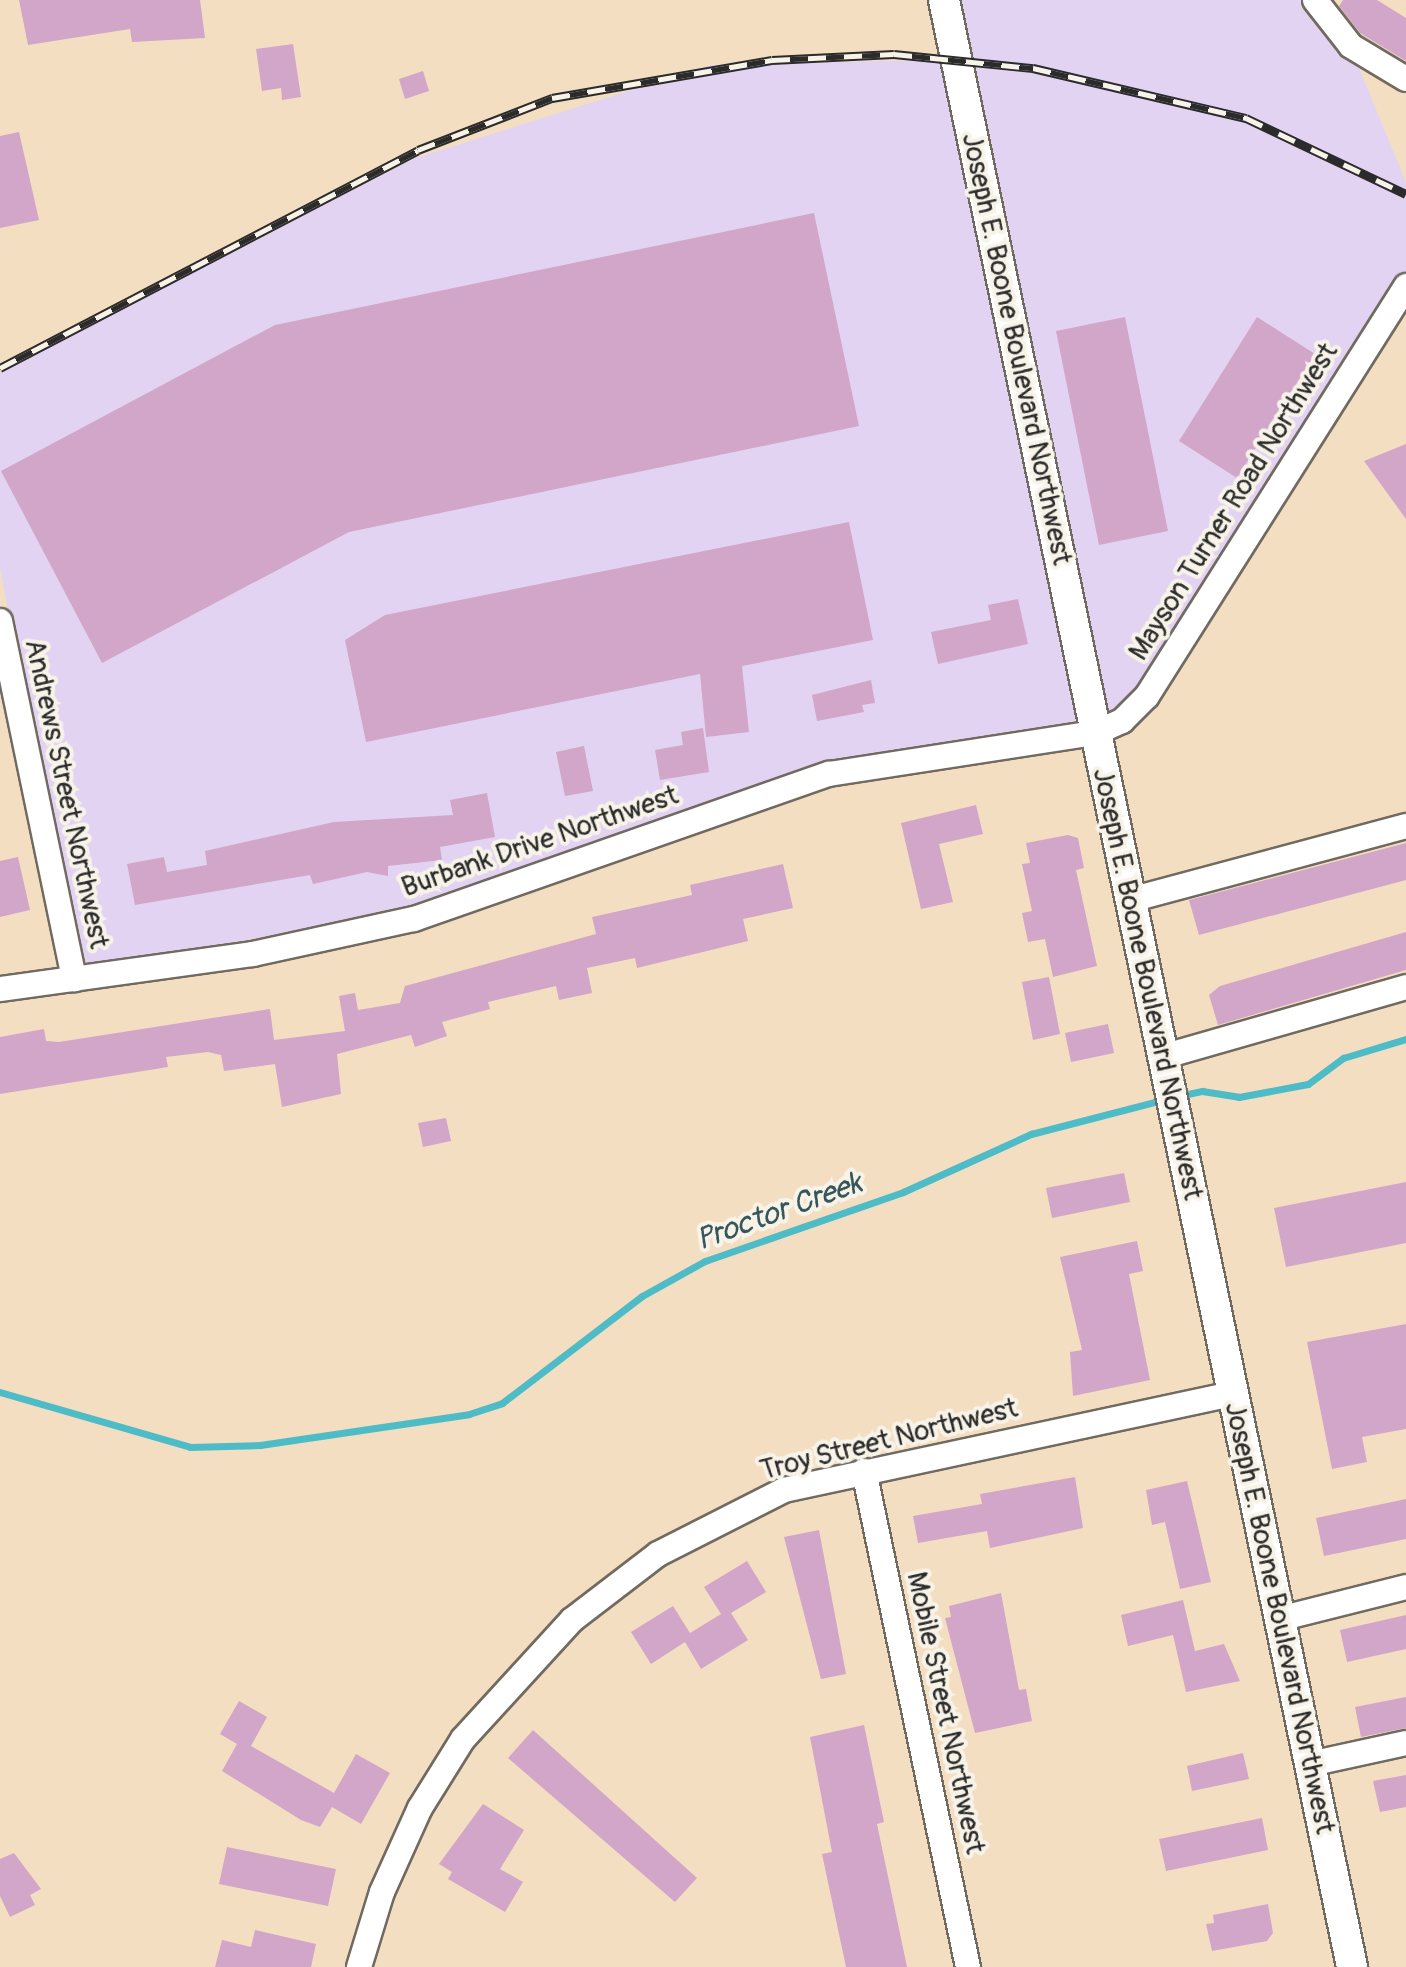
<!DOCTYPE html>
<html>
<head>
<meta charset="utf-8">
<style>
	body { margin:0 }
	#map { position:relative; width:1406px; height:1967px; overflow:hidden; background:#f4dec2; font-family:Pangolin,sans-serif }
	div>[style] { position:absolute }
	.built>* { inset:0; background:#e3d3f2 }
	.stream>* { height:7px; margin:-3.5px; padding:0 3.5px; transform-origin:3.5px; border-radius:3.5px; background:#4ebcc7 }
	.building>* { inset:0; background:#d1a6c8 }
	.roads { filter:drop-shadow(2px 0 #716a60) drop-shadow(-2px 0 #716a60) drop-shadow(0 2px #716a60) drop-shadow(0 -2px #716a60) }
	.minor>* { height:24px; margin:-12px; padding:0 12px; transform-origin:12px; border-radius:12px; background:#fff }
	.major>* { height:30px; margin:-15px; padding:0 15px; transform-origin:15px; border-radius:15px; background:#fff }
	.rail>* { height:9px; margin-top:-4.5px; transform-origin:0; background:repeating-linear-gradient(90deg,#f7f3e8 0 18px,#2b2b2b 0 36px); box-sizing:border-box; border-block:2px solid #2b2b2b }
	span { translate:-50% -50%; white-space:nowrap; text-align:center; line-height:1.15; -webkit-text-stroke:8px #f7f3e8; paint-order:stroke }
	.street-label { font-size:28px; color:#2b2b2b }
	.water-label { font-size:30px; color:#36565a; font-style:italic }
</style>
</head>
<body>
<div id="map">
	<div class="built">
		<div style="clip-path:polygon(950px 0,1331px 0,1406px 182px,1406px 281px,1120px 724px,795px 783px,450px 902px,73px 972px,0 567px,0 372px,412px 159px,711px 65px,962px 59px)"></div>
	</div>
	<div class="stream">
		<div style="left:1178px;top:1096px;width:25px;rotate:-12deg"></div>
		<div style="left:1202px;top:1091px;width:37px;rotate:9deg"></div>
		<div style="left:1239px;top:1097px;width:70px;rotate:-10.7deg"></div>
		<div style="left:1308px;top:1084px;width:44px;rotate:-36.6deg"></div>
		<div style="left:1343px;top:1058px;width:66px;rotate:-16.8deg"></div>
		<div style="left:0;top:1392px;width:198px;rotate:16.1deg"></div>
		<div style="left:190px;top:1447px;width:70px;rotate:-1.6deg"></div>
		<div style="left:260px;top:1445px;width:211px;rotate:-8.4deg"></div>
		<div style="left:469px;top:1414px;width:35px;rotate:-18deg"></div>
		<div style="left:502px;top:1403px;width:176px;rotate:-37.4deg"></div>
		<div style="left:642px;top:1296px;width:72px;rotate:-29.1deg"></div>
		<div style="left:705px;top:1261px;width:210px;rotate:-19.2deg"></div>
		<div style="left:903px;top:1192px;width:141px;rotate:-24.4deg"></div>
		<div style="left:1031px;top:1134px;width:139px;rotate:-14.5deg"></div>
	</div>
	<div class="building">
		<div style="clip-path:polygon(19px 0,200px 0,205px 38px,132px 42px,130px 29px,28px 45px)"></div>
		<div style="clip-path:polygon(1343px 0,1377px 0,1406px 18px,1406px 61px,1360px 33px,1339px 6px)"></div>
		<div style="clip-path:polygon(293px 44px,301px 97px,282px 100px,281px 88px,262px 91px,256px 49px)"></div>
		<div style="clip-path:polygon(423px 71px,429px 91px,405px 99px,399px 79px)"></div>
		<div style="clip-path:polygon(19px 132px,39px 220px,0 228px,0 136px)"></div>
		<div style="clip-path:polygon(814px 213px,859px 426px,349px 532px,102px 663px,1px 471px,275px 325px)"></div>
		<div style="clip-path:polygon(1125px 317px,1168px 531px,1099px 545px,1056px 331px)"></div>
		<div style="clip-path:polygon(1257px 317px,1315px 354px,1237px 478px,1179px 441px)"></div>
		<div style="clip-path:polygon(1406px 444px,1406px 519px,1364px 461px)"></div>
		<div style="clip-path:polygon(849px 522px,873px 640px,742px 666px,749px 732px,706px 737px,700px 674px,366px 742px,345px 640px,385px 615px)"></div>
		<div style="clip-path:polygon(1018px 599px,1028px 644px,938px 664px,931px 632px,991px 620px,988px 605px)"></div>
		<div style="clip-path:polygon(871px 680px,875px 703px,862px 705px,864px 712px,817px 721px,812px 695px)"></div>
		<div style="clip-path:polygon(703px 728px,709px 772px,660px 780px,655px 750px,683px 745px,681px 732px)"></div>
		<div style="clip-path:polygon(584px 746px,593px 791px,565px 796px,556px 752px)"></div>
		<div style="clip-path:polygon(487px 793px,495px 837px,440px 847px,442px 860px,388px 866px,388px 876px,367px 872px,313px 884px,310px 875px,135px 905px,127px 864px,164px 857px,167px 872px,207px 865px,205px 851px,334px 822px,453px 815px,450px 800px)"></div>
		<div style="clip-path:polygon(976px 805px,983px 834px,939px 844px,953px 902px,921px 909px,901px 823px)"></div>
		<div style="clip-path:polygon(1068px 835px,1078px 838px,1084px 868px,1076px 870px,1097px 966px,1053px 977px,1045px 939px,1028px 942px,1022px 913px,1032px 911px,1022px 864px,1030px 863px,1026px 843px)"></div>
		<div style="clip-path:polygon(1406px 843px,1406px 880px,1199px 935px,1189px 900px)"></div>
		<div style="clip-path:polygon(18px 857px,30px 910px,0 917px,0 861px)"></div>
		<div style="clip-path:polygon(783px 864px,793px 908px,743px 919px,748px 941px,637px 968px,635px 958px,587px 968px,592px 993px,559px 1000px,556px 986px,488px 1002px,490px 1009px,442px 1022px,447px 1036px,415px 1047px,411px 1035px,337px 1054px,341px 1094px,282px 1107px,275px 1064px,224px 1071px,221px 1055px,208px 1052px,166px 1057px,168px 1067px,0 1094px,0 1037px,44px 1029px,46px 1041px,59px 1042px,270px 1009px,274px 1040px,345px 1031px,339px 996px,355px 993px,358px 1010px,400px 1003px,405px 986px,596px 934px,592px 917px,692px 895px,690px 885px)"></div>
		<div style="clip-path:polygon(1406px 932px,1406px 970px,1218px 1025px,1209px 995px,1220px 986px)"></div>
		<div style="clip-path:polygon(1049px 977px,1060px 1034px,1033px 1040px,1022px 982px)"></div>
		<div style="clip-path:polygon(1108px 1024px,1114px 1053px,1071px 1062px,1065px 1033px)"></div>
		<div style="clip-path:polygon(446px 1118px,451px 1141px,423px 1147px,418px 1123px)"></div>
		<div style="clip-path:polygon(1124px 1173px,1130px 1202px,1052px 1218px,1046px 1188px)"></div>
		<div style="clip-path:polygon(1406px 1182px,1406px 1243px,1286px 1267px,1274px 1208px)"></div>
		<div style="clip-path:polygon(1137px 1241px,1143px 1271px,1129px 1274px,1150px 1380px,1073px 1396px,1070px 1352px,1082px 1350px,1060px 1257px)"></div>
		<div style="clip-path:polygon(1406px 1324px,1406px 1429px,1362px 1437px,1367px 1462px,1332px 1469px,1307px 1342px)"></div>
		<div style="clip-path:polygon(1075px 1477px,1083px 1528px,990px 1548px,987px 1531px,918px 1543px,913px 1516px,982px 1504px,980px 1494px)"></div>
		<div style="clip-path:polygon(1187px 1481px,1211px 1582px,1180px 1589px,1165px 1522px,1152px 1525px,1146px 1490px)"></div>
		<div style="clip-path:polygon(1406px 1499px,1406px 1539px,1324px 1556px,1316px 1518px)"></div>
		<div style="clip-path:polygon(819px 1530px,846px 1674px,821px 1679px,784px 1537px)"></div>
		<div style="clip-path:polygon(747px 1561px,766px 1592px,731px 1613px,748px 1640px,701px 1669px,685px 1642px,651px 1664px,631px 1632px,673px 1606px,690px 1633px,721px 1614px,704px 1587px)"></div>
		<div style="clip-path:polygon(1001px 1593px,1019px 1690px,1026px 1689px,1032px 1721px,975px 1733px,945px 1618px,951px 1617px,949px 1606px)"></div>
		<div style="clip-path:polygon(1183px 1600px,1195px 1651px,1224px 1644px,1240px 1681px,1186px 1692px,1173px 1635px,1128px 1646px,1121px 1615px)"></div>
		<div style="clip-path:polygon(1406px 1615px,1406px 1649px,1347px 1662px,1340px 1630px)"></div>
		<div style="clip-path:polygon(1406px 1697px,1406px 1728px,1361px 1737px,1355px 1707px)"></div>
		<div style="clip-path:polygon(239px 1701px,267px 1717px,251px 1746px,334px 1793px,356px 1754px,390px 1773px,361px 1824px,332px 1807px,320px 1827px,301px 1820px,222px 1771px,237px 1744px,220px 1734px)"></div>
		<div style="clip-path:polygon(864px 1725px,884px 1822px,877px 1824px,907px 1967px,846px 1967px,822px 1854px,832px 1852px,810px 1737px)"></div>
		<div style="clip-path:polygon(533px 1730px,697px 1878px,675px 1902px,508px 1758px)"></div>
		<div style="clip-path:polygon(1243px 1753px,1249px 1779px,1192px 1791px,1187px 1766px)"></div>
		<div style="clip-path:polygon(1406px 1775px,1406px 1807px,1380px 1812px,1373px 1781px)"></div>
		<div style="clip-path:polygon(483px 1804px,524px 1830px,500px 1869px,523px 1882px,505px 1912px,448px 1879px,452px 1872px,439px 1864px)"></div>
		<div style="clip-path:polygon(1262px 1818px,1268px 1850px,1166px 1871px,1159px 1839px)"></div>
		<div style="clip-path:polygon(227px 1847px,336px 1869px,328px 1906px,219px 1884px)"></div>
		<div style="clip-path:polygon(14px 1853px,41px 1889px,30px 1895px,35px 1905px,10px 1917px,0 1896px,0 1859px)"></div>
		<div style="clip-path:polygon(1268px 1904px,1273px 1933px,1267px 1941px,1212px 1951px,1206px 1924px,1214px 1923px,1213px 1915px)"></div>
		<div style="clip-path:polygon(255px 1930px,316px 1944px,311px 1967px,215px 1967px,222px 1940px,251px 1947px)"></div>
	</div>
	<div class="roads">
		<div class="minor">
			<div style="left:1315px;top:0;width:58px;rotate:52deg"></div>
			<div style="left:1351px;top:46px;width:64px;rotate:31deg"></div>
			<div style="left:0;top:621px;width:366px;rotate:78.3deg"></div>
			<div style="left:1130px;top:900px;width:286px;rotate:-15deg"></div>
			<div style="left:0;top:989px;width:255px;rotate:-7.9deg"></div>
			<div style="left:253px;top:954px;width:165px;rotate:-12.3deg"></div>
			<div style="left:414px;top:919px;width:440px;rotate:-19.3deg"></div>
			<div style="left:829px;top:774px;width:269px;rotate:-8.8deg"></div>
			<div style="left:1095px;top:733px;width:30px;rotate:-24deg"></div>
			<div style="left:1122px;top:721px;width:35px;rotate:-45deg"></div>
			<div style="left:1147px;top:696px;width:485px;rotate:-57.7deg"></div>
			<div style="left:1162px;top:1057px;width:254px;rotate:-16deg"></div>
			<div style="left:864px;top:1471px;width:507px;rotate:78.16deg"></div>
			<div style="left:1279px;top:1619px;width:131px;rotate:-14.1deg"></div>
			<div style="left:1310px;top:1764px;width:98px;rotate:-12.3deg"></div>
			<div style="left:359px;top:1967px;width:78px;rotate:-73deg"></div>
			<div style="left:382px;top:1892px;width:92px;rotate:-65.7deg"></div>
			<div style="left:420px;top:1808px;width:81px;rotate:-58.1deg"></div>
			<div style="left:463px;top:1739px;width:161px;rotate:-47.5deg"></div>
			<div style="left:572px;top:1620px;width:108px;rotate:-37.5deg"></div>
			<div style="left:658px;top:1554px;width:141px;rotate:-26.9deg"></div>
			<div style="left:784px;top:1490px;width:458px;rotate:-12.1deg"></div>
		</div>
		<div class="major">
			<div style="left:944px;top:0;width:2009px;rotate:78.28deg"></div>
		</div>
	</div>
	<div class="rail">
		<div style="left:0;top:368px;width:471px;rotate:-27.5deg"></div>
		<div style="left:418px;top:150px;width:144px;rotate:-21.2deg"></div>
		<div style="left:552px;top:98px;width:223px;rotate:-9.8deg"></div>
		<div style="left:772px;top:60px;width:122px;rotate:-2.8deg"></div>
		<div style="left:894px;top:54px;width:140px;rotate:5.8deg"></div>
		<div style="left:1033px;top:68px;width:219px;rotate:13.2deg"></div>
		<div style="left:1246px;top:118px;width:177px;rotate:25.4deg"></div>
	</div>
	<div class="street-label">
		<span style="left:1016px;top:349px;rotate:78deg">Joseph E. Boone Boulevard Northwest</span>
		<span style="left:1234px;top:502px;rotate:-58deg">Mayson Turner Road Northwest</span>
		<span style="left:66px;top:794px;rotate:78deg">Andrews Street Northwest</span>
		<span style="left:540px;top:842px;rotate:-19deg">Burbank Drive Northwest</span>
		<span style="left:1147px;top:984px;rotate:78deg">Joseph E. Boone Boulevard Northwest</span>
		<span style="left:889px;top:1440px;rotate:-14deg">Troy Street Northwest</span>
		<span style="left:1279px;top:1618px;rotate:78deg">Joseph E. Boone Boulevard Northwest</span>
		<span style="left:945px;top:1713px;rotate:78deg">Mobile Street Northwest</span>
	</div>
	<div class="water-label">
		<span style="left:779px;top:1212px;rotate:-20deg">Proctor Creek</span>
	</div>
</div>
</body>
</html>
